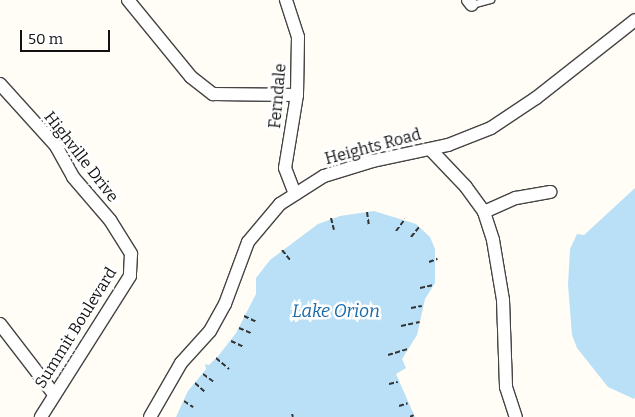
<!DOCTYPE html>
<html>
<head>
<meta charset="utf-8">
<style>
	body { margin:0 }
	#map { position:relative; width:635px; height:417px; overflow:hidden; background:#fffdf5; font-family:Bitter,serif }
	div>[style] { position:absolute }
	.water>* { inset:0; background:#b9e0f7 }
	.path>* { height:2px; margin-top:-1px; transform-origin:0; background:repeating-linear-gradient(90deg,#333 0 5px,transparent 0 7.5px) }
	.roads { filter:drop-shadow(1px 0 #444) drop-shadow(-1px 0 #444) drop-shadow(0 1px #444) drop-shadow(0 -1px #444) }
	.service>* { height:6px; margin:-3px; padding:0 3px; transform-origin:3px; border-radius:3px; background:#fff }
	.minor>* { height:12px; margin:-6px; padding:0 6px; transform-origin:6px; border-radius:6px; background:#fff }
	span { translate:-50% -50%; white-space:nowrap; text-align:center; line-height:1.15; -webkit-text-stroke:5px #fff; paint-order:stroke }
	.street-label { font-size:16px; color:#111 }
	.water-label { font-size:18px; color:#1768a6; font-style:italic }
	.scale { position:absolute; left:20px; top:30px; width:90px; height:22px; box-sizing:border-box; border:2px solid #111; border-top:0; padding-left:6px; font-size:15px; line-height:18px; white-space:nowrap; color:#111; -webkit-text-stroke:4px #fff; paint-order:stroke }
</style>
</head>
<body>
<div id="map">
	<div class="water">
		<div style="clip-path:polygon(635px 188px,635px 397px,634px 399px,608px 387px,577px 348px,572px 335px,568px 285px,570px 249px,577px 234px,584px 235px)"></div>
		<div style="clip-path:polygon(374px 211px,416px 224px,430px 237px,435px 249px,435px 283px,425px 299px,417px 335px,402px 359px,406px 368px,396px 374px,415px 417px,176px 417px,188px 391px,206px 369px,205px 364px,209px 365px,219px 355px,236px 333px,256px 294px,256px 278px,270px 260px,318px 224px,340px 216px)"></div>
	</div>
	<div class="path">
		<div style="left:367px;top:212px;width:15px;rotate:82deg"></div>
		<div style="left:331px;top:218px;width:12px;rotate:76deg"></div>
		<div style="left:396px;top:231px;width:15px;rotate:-53deg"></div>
		<div style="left:411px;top:237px;width:13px;rotate:-51deg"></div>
		<div style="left:282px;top:250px;width:14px;rotate:51deg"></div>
		<div style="left:429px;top:262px;width:9px;rotate:-21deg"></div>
		<div style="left:420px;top:288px;width:14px;rotate:-12deg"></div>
		<div style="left:411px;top:308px;width:11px;rotate:-10deg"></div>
		<div style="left:244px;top:316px;width:14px;rotate:25deg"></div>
		<div style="left:401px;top:326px;width:19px;rotate:-12deg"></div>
		<div style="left:239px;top:328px;width:13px;rotate:23deg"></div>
		<div style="left:231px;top:341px;width:14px;rotate:25deg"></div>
		<div style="left:388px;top:355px;width:21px;rotate:-17deg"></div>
		<div style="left:216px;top:358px;width:17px;rotate:40deg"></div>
		<div style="left:203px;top:374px;width:14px;rotate:36deg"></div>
		<div style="left:195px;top:383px;width:15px;rotate:42deg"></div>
		<div style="left:389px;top:384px;width:9px;rotate:-13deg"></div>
		<div style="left:184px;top:401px;width:11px;rotate:34deg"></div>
		<div style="left:399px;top:406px;width:9px;rotate:-18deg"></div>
		<div style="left:292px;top:414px;width:3px;rotate:72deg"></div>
		<div style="left:410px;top:417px;width:4px;rotate:-27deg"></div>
	</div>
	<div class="roads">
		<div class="service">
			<div style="left:472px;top:5px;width:20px;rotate:-15deg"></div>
		</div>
		<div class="minor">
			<div style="left:128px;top:0;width:99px;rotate:50.7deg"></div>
			<div style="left:191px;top:77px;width:28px;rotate:38deg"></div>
			<div style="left:213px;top:94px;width:84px;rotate:0.7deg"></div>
			<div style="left:286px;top:0;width:39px;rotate:72deg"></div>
			<div style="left:298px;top:37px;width:58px;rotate:91deg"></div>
			<div style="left:297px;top:95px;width:74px;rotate:99.3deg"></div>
			<div style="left:285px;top:168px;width:28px;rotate:69deg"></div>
			<div style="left:468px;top:0;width:6px;rotate:51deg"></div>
			<div style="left:0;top:84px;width:84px;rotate:47.9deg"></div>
			<div style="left:56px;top:146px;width:35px;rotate:61deg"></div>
			<div style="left:73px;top:177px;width:57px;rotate:49.3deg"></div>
			<div style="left:110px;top:220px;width:40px;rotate:58deg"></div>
			<div style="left:131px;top:254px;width:22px;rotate:93deg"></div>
			<div style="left:130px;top:276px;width:167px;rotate:122.3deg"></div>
			<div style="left:430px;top:149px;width:52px;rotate:46.5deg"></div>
			<div style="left:466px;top:187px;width:31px;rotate:54deg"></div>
			<div style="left:484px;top:212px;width:29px;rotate:72deg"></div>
			<div style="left:493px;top:240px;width:61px;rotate:80.5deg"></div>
			<div style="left:503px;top:300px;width:87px;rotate:88deg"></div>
			<div style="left:506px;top:387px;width:32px;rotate:72deg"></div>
			<div style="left:484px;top:212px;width:35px;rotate:-24deg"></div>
			<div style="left:516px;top:198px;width:35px;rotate:-10deg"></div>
			<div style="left:0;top:324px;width:88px;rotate:52.4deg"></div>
			<div style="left:150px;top:417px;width:62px;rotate:-60.1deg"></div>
			<div style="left:181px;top:363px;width:43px;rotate:-47.8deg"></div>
			<div style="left:210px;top:331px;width:31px;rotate:-61deg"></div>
			<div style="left:225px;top:304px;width:66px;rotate:-69.6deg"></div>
			<div style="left:248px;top:242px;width:50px;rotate:-49.9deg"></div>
			<div style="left:280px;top:204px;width:52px;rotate:-32.5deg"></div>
			<div style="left:324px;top:176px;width:51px;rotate:-17deg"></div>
			<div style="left:373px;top:161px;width:77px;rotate:-12deg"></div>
			<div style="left:448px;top:145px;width:46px;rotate:-21.6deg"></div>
			<div style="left:491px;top:128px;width:54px;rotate:-33.7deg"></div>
			<div style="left:536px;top:98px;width:126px;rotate:-38.2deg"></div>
		</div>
	</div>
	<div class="street-label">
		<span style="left:278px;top:96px;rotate:-85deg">Ferndale</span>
		<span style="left:373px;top:147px;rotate:-15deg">Heights Road</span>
		<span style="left:81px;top:157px;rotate:52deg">Highville Drive</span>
		<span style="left:76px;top:328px;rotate:-58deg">Summit Boulevard</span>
	</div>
	<div class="water-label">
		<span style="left:336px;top:311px">Lake Orion</span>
	</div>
	<div class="scale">50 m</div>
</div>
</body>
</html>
